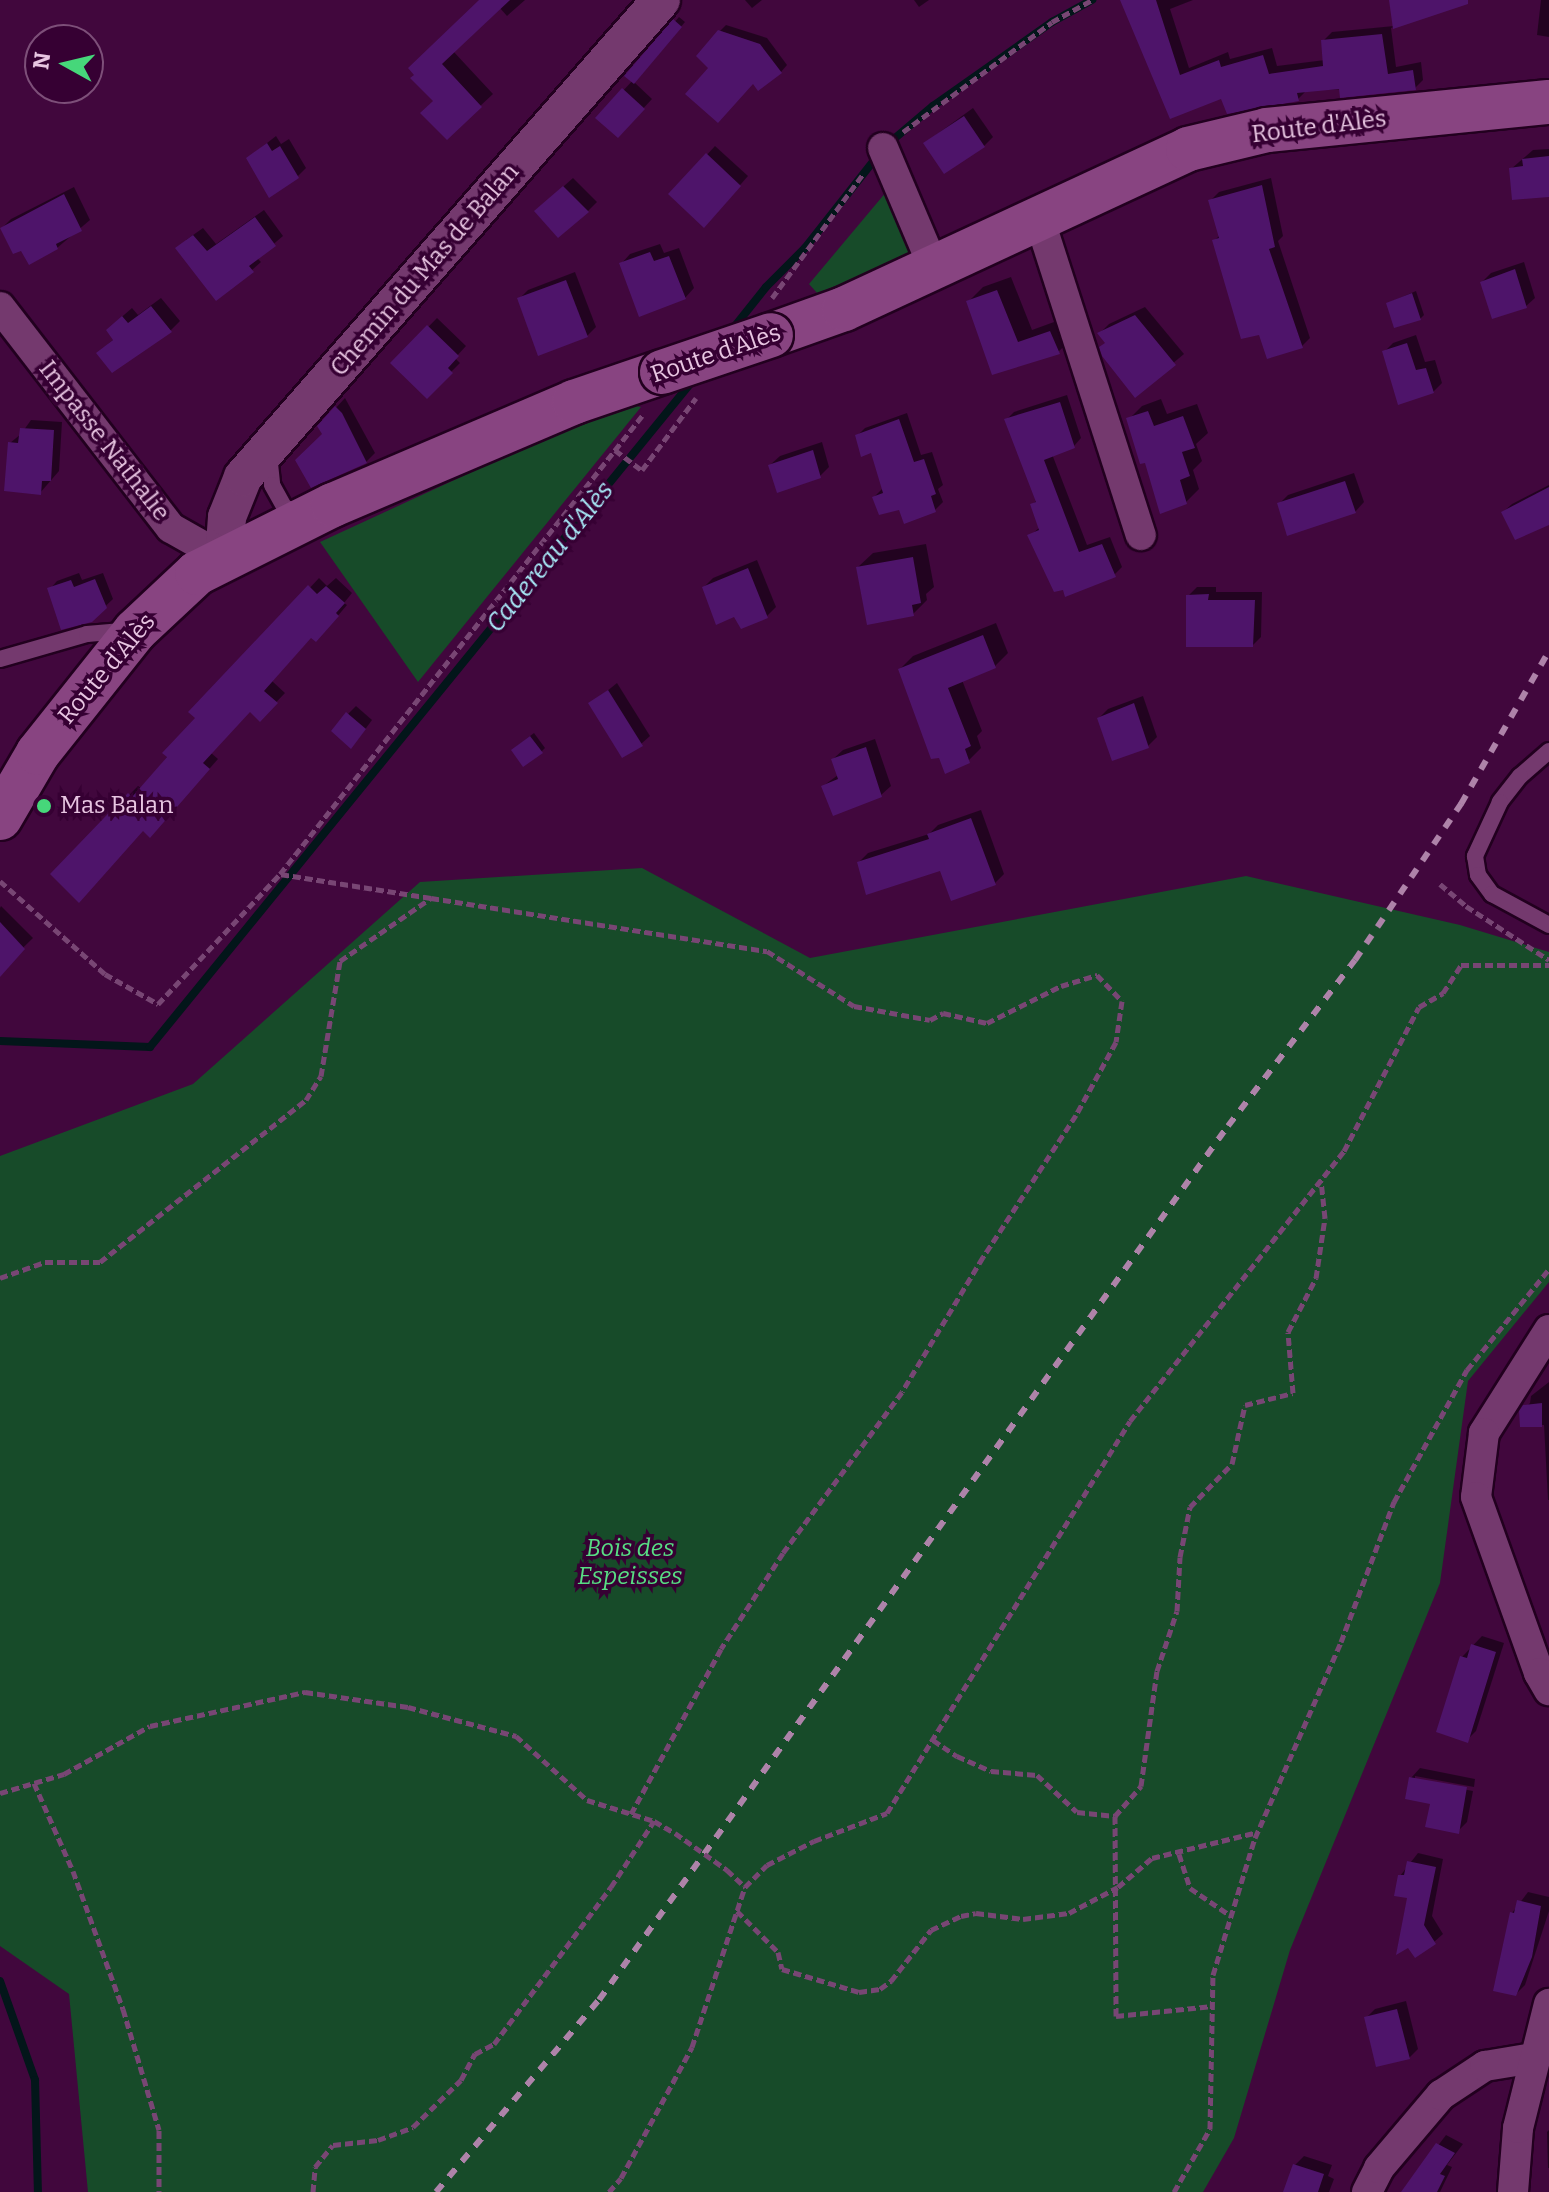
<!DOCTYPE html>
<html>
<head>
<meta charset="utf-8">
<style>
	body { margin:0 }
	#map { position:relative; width:1549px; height:2192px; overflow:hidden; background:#41073d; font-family:Bitter,serif }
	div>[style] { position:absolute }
	.green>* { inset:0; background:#174b29 }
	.shadow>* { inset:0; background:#0007 }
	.stream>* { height:8px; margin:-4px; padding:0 4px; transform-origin:4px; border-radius:4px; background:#03161a }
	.building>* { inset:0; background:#4e146a }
	.path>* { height:5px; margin-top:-2.5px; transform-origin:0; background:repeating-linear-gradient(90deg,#784674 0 8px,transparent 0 12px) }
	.roads { filter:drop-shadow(2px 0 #22001f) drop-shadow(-2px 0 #22001f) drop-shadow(0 2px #22001f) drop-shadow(0 -2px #22001f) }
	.service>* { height:16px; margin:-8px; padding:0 8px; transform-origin:8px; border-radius:8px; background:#74396e }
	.minor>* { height:30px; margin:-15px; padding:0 15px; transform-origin:15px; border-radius:15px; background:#74396e }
	.tertiary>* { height:38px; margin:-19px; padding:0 19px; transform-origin:19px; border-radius:19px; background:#74396e }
	.secondary>* { height:44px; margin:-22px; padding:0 22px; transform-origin:22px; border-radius:22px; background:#884481 }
	.rail>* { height:6px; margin-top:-3px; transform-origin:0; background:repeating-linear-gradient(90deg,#ae83a9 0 10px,transparent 0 20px) }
	.path-bridge>* { height:5px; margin-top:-2.5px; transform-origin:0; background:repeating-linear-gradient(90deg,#784674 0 8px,transparent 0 12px) }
	.bridges { filter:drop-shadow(2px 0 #22001f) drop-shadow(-2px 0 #22001f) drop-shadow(0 2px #22001f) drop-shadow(0 -2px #22001f) }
	.secondary-bridge>* { height:44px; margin:-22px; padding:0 22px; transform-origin:22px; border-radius:22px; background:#884481 }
	.dots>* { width:22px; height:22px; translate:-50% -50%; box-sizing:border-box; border:4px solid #360033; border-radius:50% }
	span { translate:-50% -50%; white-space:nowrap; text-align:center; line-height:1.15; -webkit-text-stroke:7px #360033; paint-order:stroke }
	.street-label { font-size:24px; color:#e8c5e2 }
	.poi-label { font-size:24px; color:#e8c5e2 }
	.left { translate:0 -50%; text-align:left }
	.park-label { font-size:24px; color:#58dd84; font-style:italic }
	.water-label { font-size:26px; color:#a8eaf8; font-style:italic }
	.north { position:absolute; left:24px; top:24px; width:80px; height:80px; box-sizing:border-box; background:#360033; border:2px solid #7d4f79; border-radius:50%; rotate:278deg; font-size:22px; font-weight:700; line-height:32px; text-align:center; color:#e8c5e2 }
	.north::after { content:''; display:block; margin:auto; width:28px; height:36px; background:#46d77a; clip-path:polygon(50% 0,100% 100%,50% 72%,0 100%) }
</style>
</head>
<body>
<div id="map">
	<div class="green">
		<div style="clip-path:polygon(892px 185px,910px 256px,895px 270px,818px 294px,809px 284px)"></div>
		<div style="clip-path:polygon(621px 403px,641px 407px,418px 682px,320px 542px)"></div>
		<div style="clip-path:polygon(642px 868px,810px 958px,1246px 876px,1460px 925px,1549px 952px,1549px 1282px,1468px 1381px,1440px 1583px,1290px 1950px,1234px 2138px,1203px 2192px,88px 2192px,69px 1994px,0 1946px,0 1156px,193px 1084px,420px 882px)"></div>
	</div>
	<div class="shadow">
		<div style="clip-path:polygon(482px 0,525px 0,507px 16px,499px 7px,453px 51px,493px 94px,447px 137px,435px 101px,413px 78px)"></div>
		<div style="clip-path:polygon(745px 0,762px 0,752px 8px)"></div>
		<div style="clip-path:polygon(914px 0,929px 0,919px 7px)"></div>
		<div style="clip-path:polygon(1127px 0,1193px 0,1170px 9px,1189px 68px,1228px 52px,1230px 59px,1272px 48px,1277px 66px,1325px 60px,1323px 41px,1332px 32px,1394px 26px,1391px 0,1438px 0,1430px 15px,1391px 28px,1396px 67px,1421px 62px,1423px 80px,1415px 88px,1307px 90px,1298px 99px,1222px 96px,1171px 117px)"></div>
		<div style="clip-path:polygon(1541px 0,1549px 0,1549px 37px,1537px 35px)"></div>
		<div style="clip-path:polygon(679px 17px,685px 22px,634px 82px,652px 99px,627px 126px,598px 118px,633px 80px,627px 76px)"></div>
		<div style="clip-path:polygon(726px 25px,767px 38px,787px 65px,781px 72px,754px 81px,711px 68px,719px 32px)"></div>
		<div style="clip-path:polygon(973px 108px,993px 137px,984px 146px,925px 143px)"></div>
		<div style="clip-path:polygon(276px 136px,281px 144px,289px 139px,306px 168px,298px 176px,248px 158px)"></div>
		<div style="clip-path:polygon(715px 146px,748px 176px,712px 217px,671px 194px)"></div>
		<div style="clip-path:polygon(1549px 149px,1549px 195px,1511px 169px,1533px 150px)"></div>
		<div style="clip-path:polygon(573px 178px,597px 202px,588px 211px,546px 202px)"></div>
		<div style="clip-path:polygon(1271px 178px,1283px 236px,1278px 241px,1310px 338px,1302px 346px,1260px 332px,1214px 241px,1220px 235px,1211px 200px,1219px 192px)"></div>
		<div style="clip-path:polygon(74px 187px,90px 220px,57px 248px,21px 248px,2px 228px,11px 219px)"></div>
		<div style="clip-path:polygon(264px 210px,283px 236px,257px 258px,261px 262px,252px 270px,216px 298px,186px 240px,203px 228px,216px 244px)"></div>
		<div style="clip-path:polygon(660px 244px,664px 253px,679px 248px,694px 288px,685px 298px,621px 264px,630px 254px)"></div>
		<div style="clip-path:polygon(1524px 262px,1535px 298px,1525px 307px,1482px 282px,1491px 273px)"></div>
		<div style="clip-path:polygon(575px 272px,596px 327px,587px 336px,519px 299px,528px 290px)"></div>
		<div style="clip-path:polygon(1011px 277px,1032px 330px,1065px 318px,1073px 338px,1058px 352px,993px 373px,969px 301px,983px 287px)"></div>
		<div style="clip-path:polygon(1416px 291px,1424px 315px,1420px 319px,1388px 303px)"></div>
		<div style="clip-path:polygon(161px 298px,180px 321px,171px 330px,108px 344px,114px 339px,117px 321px,132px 308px,138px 315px)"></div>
		<div style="clip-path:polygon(1145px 307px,1184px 354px,1135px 395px,1100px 333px,1109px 324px)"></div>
		<div style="clip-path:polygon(437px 318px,466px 346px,455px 358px,460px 363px,427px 396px,393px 363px)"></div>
		<div style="clip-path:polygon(1416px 335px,1425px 362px,1435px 360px,1442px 383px,1433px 392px,1384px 352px,1393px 343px)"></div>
		<div style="clip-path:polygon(1067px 395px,1081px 438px,1074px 446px,1052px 454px,1087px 545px,1110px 537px,1122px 567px,1114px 575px,1030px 536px,1040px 527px,1032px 505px,1037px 500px,1006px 420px,1014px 412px)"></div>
		<div style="clip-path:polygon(345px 398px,375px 453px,366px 462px,319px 426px)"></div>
		<div style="clip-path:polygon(1161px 399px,1167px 414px,1197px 404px,1208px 433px,1196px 444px,1202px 461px,1193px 470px,1199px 489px,1185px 503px,1146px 461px,1129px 419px,1142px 406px)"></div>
		<div style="clip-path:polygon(907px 413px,921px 455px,932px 452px,943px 485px,938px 489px,943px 502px,935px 510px,900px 507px,874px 497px,883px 488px,873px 451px,857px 436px,865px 428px)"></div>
		<div style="clip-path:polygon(31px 420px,62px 422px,59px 471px,40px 493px,10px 443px,21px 434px)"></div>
		<div style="clip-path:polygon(822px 442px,829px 467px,820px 476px,770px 465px,780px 456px)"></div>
		<div style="clip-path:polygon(1354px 473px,1364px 502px,1355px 512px,1279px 504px,1288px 495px)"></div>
		<div style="clip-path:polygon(1549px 485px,1549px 521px,1503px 512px,1512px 504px)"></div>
		<div style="clip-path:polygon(926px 544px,934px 587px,926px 594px,927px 600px,913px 614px,858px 567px,873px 553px)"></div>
		<div style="clip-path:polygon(757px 560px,776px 607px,767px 616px,735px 614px,704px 587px,713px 578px)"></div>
		<div style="clip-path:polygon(79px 573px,82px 580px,103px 573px,113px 599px,91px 620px,50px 589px,57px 581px)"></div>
		<div style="clip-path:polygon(319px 578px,327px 586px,336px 578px,352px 593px,344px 603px,347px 605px,325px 631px,312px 636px,272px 681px,285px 693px,260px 719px,250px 710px,210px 752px,218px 759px,159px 826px,143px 829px,52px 874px,138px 786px,142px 789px,246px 656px)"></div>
		<div style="clip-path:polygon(1197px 587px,1216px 587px,1216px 592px,1262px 592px,1261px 637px,1253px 645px,1188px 596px)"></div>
		<div style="clip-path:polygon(996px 623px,1008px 653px,995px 666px,962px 680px,982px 731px,977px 736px,981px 748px,968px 761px,900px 669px,913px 656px)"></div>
		<div style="clip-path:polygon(617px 683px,650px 736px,641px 744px,591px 704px)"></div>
		<div style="clip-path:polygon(1143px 696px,1157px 737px,1148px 746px,1099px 718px,1108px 709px)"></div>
		<div style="clip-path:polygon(356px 706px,372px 720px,358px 739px,348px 714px)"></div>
		<div style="clip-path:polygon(534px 733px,545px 748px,541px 752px,517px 746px)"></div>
		<div style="clip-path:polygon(875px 739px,891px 786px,881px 795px,834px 813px,823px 786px,838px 775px,833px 759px,843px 750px)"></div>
		<div style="clip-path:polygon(981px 810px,1004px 874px,995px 883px,941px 868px,859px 862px,868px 853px,929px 834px,938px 825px)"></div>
		<div style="clip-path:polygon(1px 906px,33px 938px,0 970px,0 908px)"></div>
		<div style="clip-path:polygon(1549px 1382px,1549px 1500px,1548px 1500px,1544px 1425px,1522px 1425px,1521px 1412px,1530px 1403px,1531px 1396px)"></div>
		<div style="clip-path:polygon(1482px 1636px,1504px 1643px,1476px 1731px,1467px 1740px,1462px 1657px)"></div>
		<div style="clip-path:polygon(1420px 1768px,1475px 1779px,1474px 1787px,1415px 1776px,1415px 1780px,1473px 1791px,1467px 1822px,1458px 1831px,1411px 1778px)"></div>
		<div style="clip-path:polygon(1418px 1853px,1443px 1859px,1432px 1916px,1443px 1934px,1434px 1942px,1409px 1945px,1409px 1896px,1400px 1876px)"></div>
		<div style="clip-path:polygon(1528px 1892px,1549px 1897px,1549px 1911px,1525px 1985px,1516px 1994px,1512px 1913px)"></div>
		<div style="clip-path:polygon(1406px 2001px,1418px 2049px,1409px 2058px,1366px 2018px,1375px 2009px)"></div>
		<div style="clip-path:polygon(1549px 2130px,1549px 2168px,1548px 2168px,1547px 2132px)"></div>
		<div style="clip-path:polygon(1446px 2135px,1463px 2144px,1447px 2165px,1452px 2167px,1440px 2192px,1403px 2192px)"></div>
		<div style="clip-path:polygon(1304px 2156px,1332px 2165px,1328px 2176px,1334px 2179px,1329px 2192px,1290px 2192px,1295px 2165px)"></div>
	</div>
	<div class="stream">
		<div style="left:888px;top:144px;width:59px;rotate:-40.2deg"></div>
		<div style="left:933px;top:106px;width:146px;rotate:-35.2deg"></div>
		<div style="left:1052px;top:22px;width:46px;rotate:-28.8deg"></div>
		<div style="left:731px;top:331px;width:56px;rotate:-51.5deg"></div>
		<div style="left:766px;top:287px;width:55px;rotate:-45deg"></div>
		<div style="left:805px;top:248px;width:120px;rotate:-51.8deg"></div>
		<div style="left:0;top:1041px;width:150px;rotate:2.3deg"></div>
		<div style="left:150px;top:1047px;width:861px;rotate:-50.84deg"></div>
		<div style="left:0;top:1981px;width:105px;rotate:70.5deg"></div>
		<div style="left:35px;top:2080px;width:112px;rotate:88.5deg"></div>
	</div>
	<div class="building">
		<div style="clip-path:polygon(479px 0,510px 0,442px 64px,482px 107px,447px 140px,420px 113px,433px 101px,410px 78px,414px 75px,408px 68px)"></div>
		<div style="clip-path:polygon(1120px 0,1156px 0,1180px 75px,1219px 60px,1221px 67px,1263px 55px,1269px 74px,1323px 66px,1321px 40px,1382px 34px,1388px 74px,1413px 70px,1416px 90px,1340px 98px,1339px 89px,1297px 93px,1299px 101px,1227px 114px,1221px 99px,1170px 119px)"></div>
		<div style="clip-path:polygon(1389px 0,1468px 0,1468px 4px,1393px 29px)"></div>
		<div style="clip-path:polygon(673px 19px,682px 27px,634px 84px,624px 76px)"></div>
		<div style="clip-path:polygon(718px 30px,760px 44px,782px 73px,758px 91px,753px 84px,718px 123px,685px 94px,708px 68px,696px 56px)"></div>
		<div style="clip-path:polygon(622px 88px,645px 109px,618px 138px,595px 118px)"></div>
		<div style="clip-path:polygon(964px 116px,985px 147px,944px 174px,923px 143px)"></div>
		<div style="clip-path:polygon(267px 143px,272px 151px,280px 146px,299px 178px,269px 198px,246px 158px)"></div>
		<div style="clip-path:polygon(706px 153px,741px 186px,704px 228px,668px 194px)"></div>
		<div style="clip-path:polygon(1549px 156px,1549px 197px,1512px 200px,1509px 168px,1523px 166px,1522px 159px)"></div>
		<div style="clip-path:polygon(1262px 185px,1275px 247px,1269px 249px,1303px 348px,1267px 359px,1259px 335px,1241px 339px,1212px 240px,1219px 238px,1208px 200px)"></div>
		<div style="clip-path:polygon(563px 186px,589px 212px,558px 238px,534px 211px)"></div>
		<div style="clip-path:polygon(64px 194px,82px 231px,56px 244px,58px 249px,29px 265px,21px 251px,13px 254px,0 228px)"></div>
		<div style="clip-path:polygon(255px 217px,276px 246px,249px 266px,254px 272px,216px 301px,175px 248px,193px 235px,207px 251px)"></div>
		<div style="clip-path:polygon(650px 252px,654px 261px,669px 256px,686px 299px,639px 317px,619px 263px)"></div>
		<div style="clip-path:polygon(1515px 269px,1527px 308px,1492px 319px,1480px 282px)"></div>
		<div style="clip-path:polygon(566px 280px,588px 337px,538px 356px,517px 298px)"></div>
		<div style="clip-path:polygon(997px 290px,1018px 342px,1050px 331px,1060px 354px,992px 375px,966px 301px)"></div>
		<div style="clip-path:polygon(1412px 293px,1421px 320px,1394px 328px,1386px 303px)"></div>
		<div style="clip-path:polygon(151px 306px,172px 332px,112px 373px,96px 353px,113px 340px,106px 330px,122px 316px,128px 323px)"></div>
		<div style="clip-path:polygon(1135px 315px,1176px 365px,1135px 398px,1102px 356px,1099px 347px,1105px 343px,1097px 333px)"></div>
		<div style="clip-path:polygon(427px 325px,459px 356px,448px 368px,453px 373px,427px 399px,390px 363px)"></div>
		<div style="clip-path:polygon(1407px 343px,1416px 370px,1426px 368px,1434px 393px,1398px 405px,1382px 351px)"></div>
		<div style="clip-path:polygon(1060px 402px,1075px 448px,1044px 460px,1079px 552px,1102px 544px,1116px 577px,1065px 597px,1063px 590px,1054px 592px,1027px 535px,1039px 530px,1030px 504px,1036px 502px,1004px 419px)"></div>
		<div style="clip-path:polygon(335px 406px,342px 413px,367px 463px,311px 488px,295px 460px,322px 434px,317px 426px)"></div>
		<div style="clip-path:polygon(1148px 411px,1154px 426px,1183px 416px,1195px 448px,1182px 452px,1190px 476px,1180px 480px,1187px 504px,1160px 514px,1145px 463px,1140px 464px,1126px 418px)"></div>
		<div style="clip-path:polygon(899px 419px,914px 462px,924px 459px,936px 494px,931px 496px,936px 512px,904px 524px,899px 510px,879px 515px,872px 497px,883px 493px,871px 453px,861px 457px,855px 435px)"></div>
		<div style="clip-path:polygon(20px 428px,54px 430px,51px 481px,42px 481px,41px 495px,4px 491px,8px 442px,18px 443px)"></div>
		<div style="clip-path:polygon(813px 450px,821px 478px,777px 493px,768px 465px)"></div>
		<div style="clip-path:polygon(1345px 481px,1356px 513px,1287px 536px,1277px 503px)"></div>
		<div style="clip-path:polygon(1549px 487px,1549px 525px,1515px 540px,1501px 512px)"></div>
		<div style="clip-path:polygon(913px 557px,921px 603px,912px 605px,914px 616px,867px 625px,856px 567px)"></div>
		<div style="clip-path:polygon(748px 568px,768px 618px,741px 629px,734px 617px,716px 625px,702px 587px)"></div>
		<div style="clip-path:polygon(95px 579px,107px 608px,92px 622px,61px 630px,47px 588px,71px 580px,74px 587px)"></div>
		<div style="clip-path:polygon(308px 585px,317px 594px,326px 586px,345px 603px,336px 613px,339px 616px,316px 642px,311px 638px,264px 691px,278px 703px,260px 722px,250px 712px,203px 763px,210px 769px,150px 838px,143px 831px,79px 903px,50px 874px,128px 793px,132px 797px,167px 757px,162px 753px,195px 718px,188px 712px)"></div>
		<div style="clip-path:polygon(1209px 594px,1208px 600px,1255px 600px,1253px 647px,1186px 647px,1186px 595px)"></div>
		<div style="clip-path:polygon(983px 635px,996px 668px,948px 688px,971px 746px,965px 749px,970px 763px,945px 774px,939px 758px,931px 759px,898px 669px)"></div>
		<div style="clip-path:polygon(608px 690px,643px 746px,622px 758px,588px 703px)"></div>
		<div style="clip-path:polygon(1134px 703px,1149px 748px,1112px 761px,1097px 718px)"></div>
		<div style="clip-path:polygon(346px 712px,366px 729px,351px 749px,331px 731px)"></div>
		<div style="clip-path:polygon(530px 736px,543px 753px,523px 767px,511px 750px)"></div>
		<div style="clip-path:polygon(866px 747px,882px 797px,833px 816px,821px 786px,838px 779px,831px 759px)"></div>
		<div style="clip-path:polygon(971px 818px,996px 885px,951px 901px,940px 871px,866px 895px,857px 862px,929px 839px,927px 834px)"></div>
		<div style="clip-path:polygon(0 922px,25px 949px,0 977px)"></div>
		<div style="clip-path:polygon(1542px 1403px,1542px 1427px,1520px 1427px,1519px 1411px,1523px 1405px)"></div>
		<div style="clip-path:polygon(1471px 1644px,1496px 1652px,1468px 1743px,1436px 1732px,1460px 1656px,1467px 1658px)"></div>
		<div style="clip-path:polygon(1409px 1777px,1467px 1787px,1459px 1834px,1425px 1827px,1430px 1804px,1405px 1799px)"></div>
		<div style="clip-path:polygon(1407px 1861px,1436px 1867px,1424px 1925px,1436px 1944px,1415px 1958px,1408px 1948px,1396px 1955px,1407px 1898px,1394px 1896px,1398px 1875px,1404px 1875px)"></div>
		<div style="clip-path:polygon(1517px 1900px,1541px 1906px,1532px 1957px,1516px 1996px,1493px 1991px,1510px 1912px,1514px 1913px)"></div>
		<div style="clip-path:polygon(1397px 2009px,1410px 2059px,1376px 2067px,1364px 2017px)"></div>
		<div style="clip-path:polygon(1436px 2143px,1455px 2153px,1440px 2174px,1445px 2176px,1437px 2192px,1401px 2192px)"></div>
		<div style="clip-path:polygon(1293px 2164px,1324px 2174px,1318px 2192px,1283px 2192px)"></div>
	</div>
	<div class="path">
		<div style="left:903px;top:132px;width:185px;rotate:-36.4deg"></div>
		<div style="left:1052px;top:22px;width:46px;rotate:-28.8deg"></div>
		<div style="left:772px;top:298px;width:154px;rotate:-53.7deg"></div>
		<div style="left:615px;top:450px;width:34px;rotate:37deg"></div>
		<div style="left:642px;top:470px;width:90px;rotate:-53.1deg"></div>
		<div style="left:0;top:881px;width:140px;rotate:41.5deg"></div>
		<div style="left:105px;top:974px;width:61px;rotate:29.5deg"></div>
		<div style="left:158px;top:1004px;width:178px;rotate:-46.8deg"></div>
		<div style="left:1440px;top:884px;width:34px;rotate:40deg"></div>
		<div style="left:1466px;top:906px;width:99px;rotate:33deg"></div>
		<div style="left:431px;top:898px;width:340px;rotate:9deg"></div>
		<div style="left:767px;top:951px;width:103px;rotate:32.3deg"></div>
		<div style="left:854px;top:1006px;width:77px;rotate:10.4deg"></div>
		<div style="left:930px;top:1020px;width:15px;rotate:-28deg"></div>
		<div style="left:943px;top:1013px;width:45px;rotate:12.8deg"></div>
		<div style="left:987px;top:1023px;width:83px;rotate:-26.6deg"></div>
		<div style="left:1061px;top:986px;width:38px;rotate:-17deg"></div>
		<div style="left:1097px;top:975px;width:36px;rotate:46deg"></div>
		<div style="left:1122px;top:1001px;width:41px;rotate:98.3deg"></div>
		<div style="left:1116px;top:1042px;width:83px;rotate:118.7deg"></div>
		<div style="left:1076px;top:1115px;width:170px;rotate:123.2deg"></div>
		<div style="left:983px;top:1257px;width:157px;rotate:121deg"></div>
		<div style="left:902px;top:1392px;width:200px;rotate:126.5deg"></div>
		<div style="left:783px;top:1553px;width:114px;rotate:122.9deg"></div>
		<div style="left:721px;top:1649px;width:188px;rotate:118.6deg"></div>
		<div style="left:0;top:1278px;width:48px;rotate:-19.6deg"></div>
		<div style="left:45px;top:1262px;width:55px"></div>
		<div style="left:100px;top:1262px;width:262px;rotate:-38.2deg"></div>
		<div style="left:306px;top:1100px;width:28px;rotate:-58deg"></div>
		<div style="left:321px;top:1076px;width:117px;rotate:-80.6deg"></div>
		<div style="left:340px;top:961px;width:111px;rotate:-34.7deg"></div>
		<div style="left:431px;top:898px;width:153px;rotate:-171deg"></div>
		<div style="left:280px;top:874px;width:584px;rotate:-51.68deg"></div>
		<div style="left:933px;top:1740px;width:29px;rotate:34deg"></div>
		<div style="left:957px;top:1756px;width:37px;rotate:24deg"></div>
		<div style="left:991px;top:1771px;width:46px;rotate:5deg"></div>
		<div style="left:1037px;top:1775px;width:54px;rotate:42.8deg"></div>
		<div style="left:1077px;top:1812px;width:38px;rotate:6deg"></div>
		<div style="left:1115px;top:1816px;width:200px;rotate:89.7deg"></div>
		<div style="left:1116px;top:2016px;width:97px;rotate:-5.9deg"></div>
		<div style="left:34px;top:1783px;width:96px;rotate:66.1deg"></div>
		<div style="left:73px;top:1871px;width:147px;rotate:70.1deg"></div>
		<div style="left:123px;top:2009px;width:126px;rotate:73.4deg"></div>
		<div style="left:159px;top:2130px;width:62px;rotate:90deg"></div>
		<div style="left:0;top:1793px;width:67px;rotate:-16.5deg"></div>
		<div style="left:64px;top:1774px;width:98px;rotate:-29.2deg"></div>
		<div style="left:150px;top:1726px;width:159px;rotate:-12.4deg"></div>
		<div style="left:305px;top:1692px;width:104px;rotate:8.3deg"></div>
		<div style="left:408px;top:1707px;width:112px;rotate:15deg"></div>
		<div style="left:516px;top:1736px;width:96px;rotate:42deg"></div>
		<div style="left:587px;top:1800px;width:70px;rotate:17.4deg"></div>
		<div style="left:654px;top:1821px;width:24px;rotate:30deg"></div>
		<div style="left:1115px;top:1816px;width:40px;rotate:-49deg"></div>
		<div style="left:1141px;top:1786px;width:116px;rotate:-82.1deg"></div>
		<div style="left:1157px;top:1671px;width:63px;rotate:-71.6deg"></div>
		<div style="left:1177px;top:1611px;width:54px;rotate:-86.8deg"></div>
		<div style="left:1180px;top:1557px;width:51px;rotate:-78.7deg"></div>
		<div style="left:1190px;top:1507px;width:60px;rotate:-45.7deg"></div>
		<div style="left:1232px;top:1464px;width:60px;rotate:-77.6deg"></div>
		<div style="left:1245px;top:1405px;width:49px;rotate:-14deg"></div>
		<div style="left:1293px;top:1393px;width:61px;rotate:-94.7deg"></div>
		<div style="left:1288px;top:1332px;width:61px;rotate:-62.6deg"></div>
		<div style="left:1316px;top:1278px;width:61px;rotate:-81.5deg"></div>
		<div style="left:1325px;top:1218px;width:37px;rotate:-96deg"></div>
		<div style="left:1179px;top:1854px;width:36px;rotate:72deg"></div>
		<div style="left:1190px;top:1888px;width:50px;rotate:34.3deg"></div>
		<div style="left:727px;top:1870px;width:25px;rotate:43deg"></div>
		<div style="left:737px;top:1911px;width:58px;rotate:45deg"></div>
		<div style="left:778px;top:1952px;width:17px;rotate:77deg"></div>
		<div style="left:782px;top:1969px;width:80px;rotate:16.6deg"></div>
		<div style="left:859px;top:1992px;width:21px;rotate:-8deg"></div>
		<div style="left:880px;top:1989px;width:14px;rotate:-36deg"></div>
		<div style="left:891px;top:1981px;width:65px;rotate:-51.9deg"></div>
		<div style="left:931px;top:1930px;width:33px;rotate:-25deg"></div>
		<div style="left:961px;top:1916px;width:15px;rotate:-11deg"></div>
		<div style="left:976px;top:1913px;width:47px;rotate:7.3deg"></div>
		<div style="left:1023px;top:1919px;width:46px;rotate:-7.4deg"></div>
		<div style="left:1069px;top:1913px;width:55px;rotate:-28deg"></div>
		<div style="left:1118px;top:1887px;width:45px;rotate:-40.5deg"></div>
		<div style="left:1152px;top:1858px;width:109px;rotate:-13.8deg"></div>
		<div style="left:313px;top:2192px;width:25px;rotate:-85deg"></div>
		<div style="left:315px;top:2167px;width:28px;rotate:-51deg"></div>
		<div style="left:333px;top:2145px;width:45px;rotate:-6.3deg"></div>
		<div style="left:378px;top:2140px;width:37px;rotate:-20deg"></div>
		<div style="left:413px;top:2127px;width:67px;rotate:-44.4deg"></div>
		<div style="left:461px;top:2080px;width:30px;rotate:-62deg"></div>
		<div style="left:475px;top:2054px;width:21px;rotate:-28deg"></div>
		<div style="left:494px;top:2044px;width:196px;rotate:-53.3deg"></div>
		<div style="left:611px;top:1887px;width:79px;rotate:-56.9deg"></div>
		<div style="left:609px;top:2192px;width:18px;rotate:-49deg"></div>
		<div style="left:621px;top:2178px;width:149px;rotate:-61.5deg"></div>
		<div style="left:692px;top:2047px;width:169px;rotate:-71.7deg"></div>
		<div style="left:745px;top:1887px;width:31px;rotate:-45deg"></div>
		<div style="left:767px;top:1865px;width:53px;rotate:-27.1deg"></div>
		<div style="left:814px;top:1841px;width:78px;rotate:-21deg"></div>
		<div style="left:887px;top:1813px;width:461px;rotate:-58.2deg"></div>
		<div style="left:1130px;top:1421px;width:345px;rotate:-51.6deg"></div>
		<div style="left:1344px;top:1151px;width:162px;rotate:-62.5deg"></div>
		<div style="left:1419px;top:1007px;width:28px;rotate:-30deg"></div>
		<div style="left:1443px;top:993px;width:33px;rotate:-57deg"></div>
		<div style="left:1461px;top:965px;width:88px"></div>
		<div style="left:1174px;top:2192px;width:73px;rotate:-60.3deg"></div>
		<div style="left:1210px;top:2129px;width:154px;rotate:-88.9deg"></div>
		<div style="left:1213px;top:1975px;width:143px;rotate:-73deg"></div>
		<div style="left:1255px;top:1838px;width:214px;rotate:-66.3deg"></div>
		<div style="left:1341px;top:1642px;width:150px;rotate:-69.3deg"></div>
		<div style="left:1394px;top:1502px;width:151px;rotate:-61.1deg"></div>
		<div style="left:1467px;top:1370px;width:130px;rotate:-50.9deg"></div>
	</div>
	<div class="roads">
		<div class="service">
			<div style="left:269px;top:454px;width:31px;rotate:84deg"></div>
			<div style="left:272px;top:485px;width:26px;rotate:61deg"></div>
			<div style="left:285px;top:508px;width:15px;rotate:11deg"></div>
			<div style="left:0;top:659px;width:91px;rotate:-16deg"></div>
			<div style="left:87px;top:634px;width:38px;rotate:-5deg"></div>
			<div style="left:1549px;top:751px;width:38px;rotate:139deg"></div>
			<div style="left:1520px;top:776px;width:33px;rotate:128deg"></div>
			<div style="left:1500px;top:802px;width:60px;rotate:114.8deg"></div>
			<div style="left:1475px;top:856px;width:19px;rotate:81deg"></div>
			<div style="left:1478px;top:875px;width:24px;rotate:54deg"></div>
			<div style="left:1492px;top:894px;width:65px;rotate:28.5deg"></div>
		</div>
		<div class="minor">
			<div style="left:883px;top:148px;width:128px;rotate:67deg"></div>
			<div style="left:1039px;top:218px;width:333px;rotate:72.2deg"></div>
			<div style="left:0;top:307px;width:279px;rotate:52.3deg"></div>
			<div style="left:171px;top:528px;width:61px;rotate:29.5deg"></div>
			<div style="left:1549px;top:1330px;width:122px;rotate:122.3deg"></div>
			<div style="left:1484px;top:1433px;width:64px;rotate:97.1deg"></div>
			<div style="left:1476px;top:1497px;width:187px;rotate:70.3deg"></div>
			<div style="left:1539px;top:1673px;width:20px;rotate:60deg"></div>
			<div style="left:1367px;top:2192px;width:27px;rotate:-63deg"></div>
			<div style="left:1379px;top:2168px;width:96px;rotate:-49.7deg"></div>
			<div style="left:1441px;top:2095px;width:53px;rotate:-33.4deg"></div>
			<div style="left:1485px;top:2066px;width:50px;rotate:-9.3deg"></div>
			<div style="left:1513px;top:2192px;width:64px;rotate:-85.5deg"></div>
			<div style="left:1518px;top:2128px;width:128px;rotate:-76deg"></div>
		</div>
		<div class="tertiary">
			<div style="left:224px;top:558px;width:41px;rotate:-85.8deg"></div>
			<div style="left:227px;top:517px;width:43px;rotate:-68.2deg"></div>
			<div style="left:243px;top:477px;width:634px;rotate:-48.77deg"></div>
		</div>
		<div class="secondary">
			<div style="left:771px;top:335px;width:77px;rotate:-19.6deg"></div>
			<div style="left:844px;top:309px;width:379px;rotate:-24.9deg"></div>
			<div style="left:1188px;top:149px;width:81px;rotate:-13.5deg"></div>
			<div style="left:1267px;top:130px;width:283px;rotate:-5.7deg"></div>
			<div style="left:0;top:818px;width:75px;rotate:-59.7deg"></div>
			<div style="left:38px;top:753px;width:156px;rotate:-51.5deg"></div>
			<div style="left:135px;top:631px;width:85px;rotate:-43.1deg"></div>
			<div style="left:197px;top:573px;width:152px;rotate:-26.6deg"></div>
			<div style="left:333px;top:505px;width:262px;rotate:-23.1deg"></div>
			<div style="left:574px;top:402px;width:93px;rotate:-18.8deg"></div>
		</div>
	</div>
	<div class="rail">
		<div style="left:436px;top:2192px;width:252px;rotate:-49.7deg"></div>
		<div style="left:599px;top:2000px;width:1077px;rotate:-54.26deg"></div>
		<div style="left:1228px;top:1126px;width:209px;rotate:-52.6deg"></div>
		<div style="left:1355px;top:960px;width:189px;rotate:-55.8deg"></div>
		<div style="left:1461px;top:804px;width:177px;rotate:-60.1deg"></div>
	</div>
	<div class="path-bridge">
		<div style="left:675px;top:1833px;width:64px;rotate:35.4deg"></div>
	</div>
	<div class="bridges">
		<div class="secondary-bridge">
			<div style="left:662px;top:372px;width:115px;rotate:-18.7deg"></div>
		</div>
	</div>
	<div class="dots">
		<div style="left:44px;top:806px;background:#46d77a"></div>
	</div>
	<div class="street-label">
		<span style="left:1319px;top:127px;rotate:-7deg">Route d'Alès</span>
		<span style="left:425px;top:270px;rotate:-49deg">Chemin du Mas de Balan</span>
		<span style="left:716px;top:354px;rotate:-19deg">Route d'Alès</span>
		<span style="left:104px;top:441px;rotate:52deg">Impasse Nathalie</span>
		<span style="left:107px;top:669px;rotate:-50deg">Route d'Alès</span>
	</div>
	<div class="poi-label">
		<span class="left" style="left:60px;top:806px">Mas Balan</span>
	</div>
	<div class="park-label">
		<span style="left:630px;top:1563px">Bois des<br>Espeisses</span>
	</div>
	<div class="water-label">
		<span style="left:550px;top:557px;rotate:-51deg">Cadereau d'Alès</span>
	</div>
	<div class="north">N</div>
</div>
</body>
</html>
